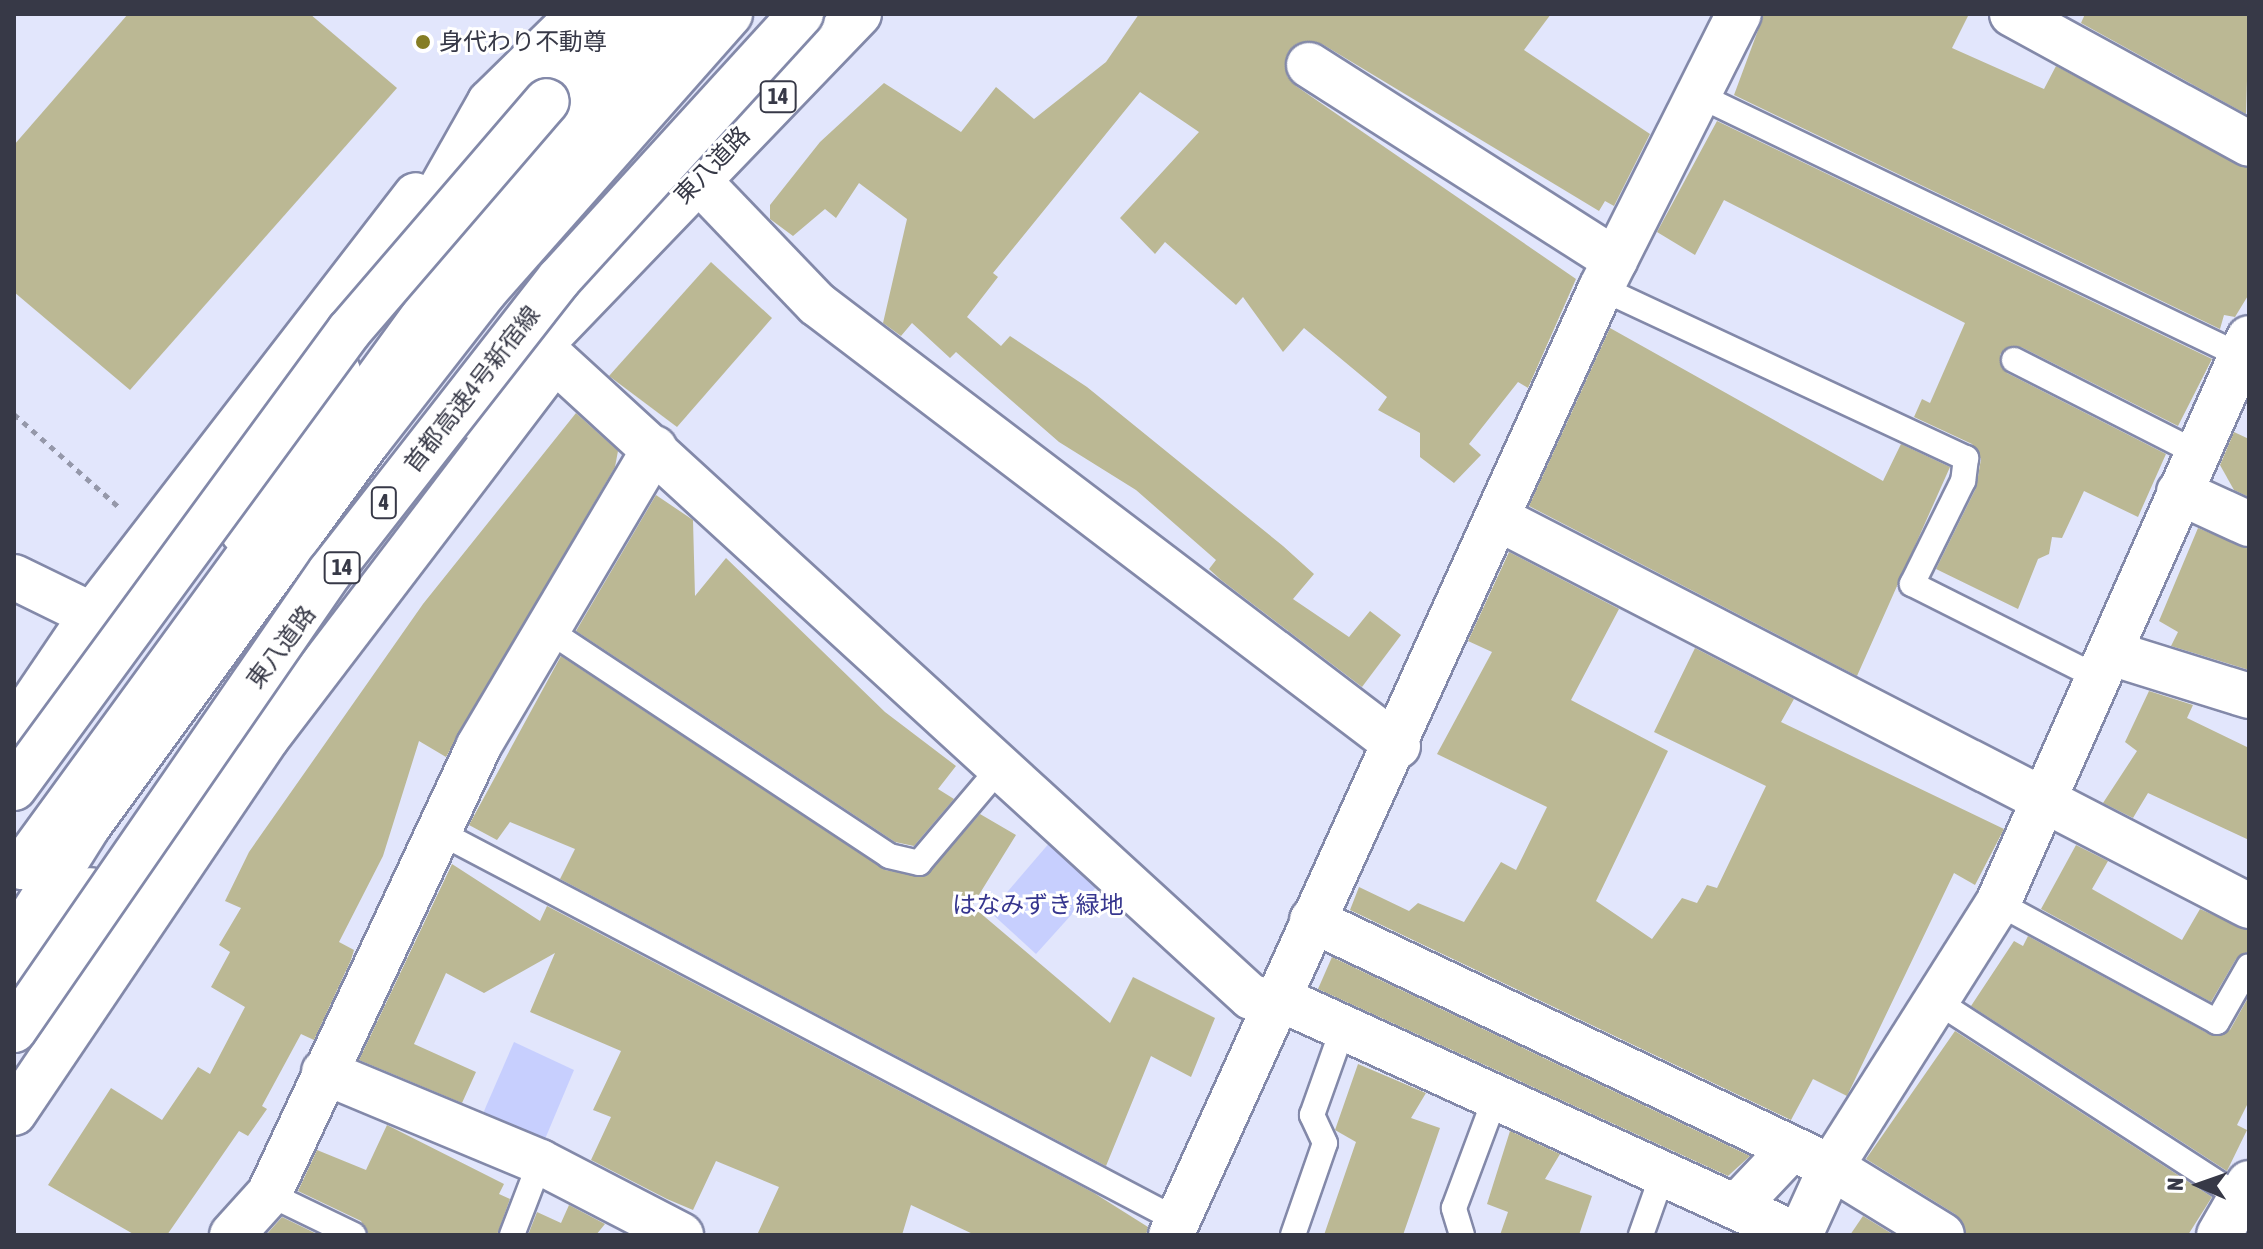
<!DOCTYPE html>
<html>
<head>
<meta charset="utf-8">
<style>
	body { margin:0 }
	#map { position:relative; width:2263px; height:1249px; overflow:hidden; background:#e2e6fc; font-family:"Asap Condensed","Noto Sans JP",sans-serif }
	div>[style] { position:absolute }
	.green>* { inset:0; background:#c7cffe }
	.building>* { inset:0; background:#bbb894 }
	.path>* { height:5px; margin-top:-2.5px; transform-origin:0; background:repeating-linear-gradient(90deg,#9598aa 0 6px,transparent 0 12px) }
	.roads { filter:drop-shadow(2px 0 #8389a9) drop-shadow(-2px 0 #8389a9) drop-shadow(0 2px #8389a9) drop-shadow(0 -2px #8389a9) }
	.lane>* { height:24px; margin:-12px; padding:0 12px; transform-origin:12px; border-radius:12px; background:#fff }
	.street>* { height:44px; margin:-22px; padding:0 22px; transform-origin:22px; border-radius:22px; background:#fff }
	.primary>* { height:44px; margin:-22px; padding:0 22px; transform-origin:22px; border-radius:22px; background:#fff }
	.highway>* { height:44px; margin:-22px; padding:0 22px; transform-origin:22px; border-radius:22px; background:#fff }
	.bridges { filter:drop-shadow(2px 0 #8389a9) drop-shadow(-2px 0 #8389a9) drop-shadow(0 2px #8389a9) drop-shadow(0 -2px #8389a9) }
	.highway-bridge>* { height:44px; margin:-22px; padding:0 22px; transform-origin:22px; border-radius:22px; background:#fff }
	.dots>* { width:22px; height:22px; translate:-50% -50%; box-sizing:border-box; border:4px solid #fff; border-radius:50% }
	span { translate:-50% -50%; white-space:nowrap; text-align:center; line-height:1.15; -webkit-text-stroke:6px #fff; paint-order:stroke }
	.shield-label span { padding:2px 6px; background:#fff; border:2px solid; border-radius:6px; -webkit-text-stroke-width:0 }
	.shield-label { font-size:22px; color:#373947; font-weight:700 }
	.poi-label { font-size:24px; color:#373947 }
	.left { translate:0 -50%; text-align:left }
	.street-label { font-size:24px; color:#373947 }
	.park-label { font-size:24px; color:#36368f }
	.frame { position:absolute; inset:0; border:16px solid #373947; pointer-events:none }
	.north { position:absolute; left:2159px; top:1145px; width:80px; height:80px; -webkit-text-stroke:6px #fff; paint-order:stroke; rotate:272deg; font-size:22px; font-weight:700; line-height:32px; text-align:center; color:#373947 }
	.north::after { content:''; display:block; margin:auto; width:28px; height:36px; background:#373947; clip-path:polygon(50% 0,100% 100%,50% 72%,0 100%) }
</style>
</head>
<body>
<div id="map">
	<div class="green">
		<div style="clip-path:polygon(1051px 841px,1100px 883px,1036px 954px,990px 912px)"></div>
		<div style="clip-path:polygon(514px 1042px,574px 1070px,540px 1151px,481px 1118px)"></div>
	</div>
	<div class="building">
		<div style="clip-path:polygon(128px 14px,310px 14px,397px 88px,130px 390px,14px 292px,14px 145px)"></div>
		<div style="clip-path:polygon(1139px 14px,1551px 14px,1524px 50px,1650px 134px,1614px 206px,1605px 201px,1599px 211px,1322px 44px,1298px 43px,1288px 52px,1287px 76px,1296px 86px,1576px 279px,1528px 388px,1518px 382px,1469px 444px,1481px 455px,1454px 483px,1420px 457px,1420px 433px,1378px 410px,1387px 397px,1304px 328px,1283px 352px,1243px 297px,1236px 305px,1165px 242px,1155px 254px,1120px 218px,1199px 132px,1140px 92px,993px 273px,998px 277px,967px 317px,1001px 346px,1010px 336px,1087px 387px,1283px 546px,1314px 574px,1293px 599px,1349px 637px,1370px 611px,1401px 635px,1362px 687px,1221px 580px,1209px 569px,1216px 560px,1136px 490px,1059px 442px,956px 352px,950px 358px,912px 323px,901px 336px,883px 323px,907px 219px,859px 183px,836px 218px,825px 209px,793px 236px,770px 219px,770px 205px,820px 142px,884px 83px,961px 132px,996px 87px,1034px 119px,1106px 62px)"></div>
		<div style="clip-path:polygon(1764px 14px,1969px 14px,1952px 48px,2044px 89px,2056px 66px,2249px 169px,2249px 294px,2235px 317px,2224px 315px,2220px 329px,1734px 95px)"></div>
		<div style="clip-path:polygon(2085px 14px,2249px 14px,2246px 114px,2081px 23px)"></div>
		<div style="clip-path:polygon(1717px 121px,2212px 359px,2178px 426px,2021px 347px,2000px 354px,2007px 373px,2166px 454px,2138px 517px,2084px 491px,2062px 538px,2052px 537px,2049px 554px,2038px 559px,2018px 609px,1936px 569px,1976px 488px,1981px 459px,1972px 444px,1914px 417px,1922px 399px,1930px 403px,1965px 323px,1724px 200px,1695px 255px,1657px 232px)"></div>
		<div style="clip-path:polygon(711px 262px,772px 318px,677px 427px,609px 376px)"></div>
		<div style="clip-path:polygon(1610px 328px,1883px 481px,1901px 444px,1950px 467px,1857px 676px,1529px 506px)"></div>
		<div style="clip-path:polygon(576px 413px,618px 451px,615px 467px,446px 757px,419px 741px,383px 856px,339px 942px,354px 950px,351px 960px,314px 1040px,301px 1034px,262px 1106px,267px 1109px,248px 1136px,239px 1131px,167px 1235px,135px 1235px,48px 1185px,111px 1088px,162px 1120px,198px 1067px,210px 1074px,245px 1007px,211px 987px,230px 952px,219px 945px,241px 908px,225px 901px,249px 852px,423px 604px)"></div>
		<div style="clip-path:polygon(2234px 432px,2249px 439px,2249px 497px,2234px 490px,2220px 465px)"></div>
		<div style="clip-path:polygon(656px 495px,693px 520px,695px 596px,726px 558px,885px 712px,956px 766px,938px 789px,954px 799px,914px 846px,895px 842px,576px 631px)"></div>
		<div style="clip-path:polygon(2198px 528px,2249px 549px,2249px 670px,2171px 646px,2178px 632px,2159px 621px)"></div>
		<div style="clip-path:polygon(1509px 552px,1619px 609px,1571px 700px,1668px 751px,1596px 901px,1652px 939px,1682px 898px,1697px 903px,1707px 885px,1717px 888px,1766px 786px,1654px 732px,1695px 648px,1794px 699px,1781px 722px,2004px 829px,1975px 885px,1954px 873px,1847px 1096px,1813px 1079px,1791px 1120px,1350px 910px,1359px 887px,1409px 911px,1418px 903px,1464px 922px,1501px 862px,1516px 870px,1547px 807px,1437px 754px,1492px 652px,1468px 641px)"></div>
		<div style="clip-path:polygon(561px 656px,885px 870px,924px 877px,980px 814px,1016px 835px,972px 906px,1110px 1023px,1133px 977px,1215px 1018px,1191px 1077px,1151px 1056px,1106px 1166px,560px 879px,575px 849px,510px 822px,497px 840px,469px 825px)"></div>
		<div style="clip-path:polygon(2149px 691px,2193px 705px,2187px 718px,2249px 748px,2249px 840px,2148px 793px,2133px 818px,2103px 803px,2137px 751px,2125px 742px)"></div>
		<div style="clip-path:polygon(2076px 845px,2108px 861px,2092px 889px,2182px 940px,2200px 909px,2249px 931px,2249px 951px,2236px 959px,2211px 1002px,2041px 909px)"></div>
		<div style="clip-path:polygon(452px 864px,540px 921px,547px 906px,1094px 1193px,1148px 1227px,1146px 1235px,975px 1235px,911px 1205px,902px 1235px,757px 1235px,779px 1187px,716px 1161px,693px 1210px,667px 1199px,591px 1160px,611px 1117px,593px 1110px,621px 1051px,530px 1012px,555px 953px,484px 993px,446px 973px,414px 1044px,476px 1072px,462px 1103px,359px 1060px)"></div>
		<div style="clip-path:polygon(2028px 936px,2211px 1035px,2230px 1030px,2249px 996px,2249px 1101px,2237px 1125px,2247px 1130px,2227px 1171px,1971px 1006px,2014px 941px,2023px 946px)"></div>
		<div style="clip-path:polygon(1332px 957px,1750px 1156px,1728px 1176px,1318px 989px)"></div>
		<div style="clip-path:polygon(1955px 1031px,2212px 1197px,2188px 1235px,1967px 1235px,1955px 1214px,1866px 1159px)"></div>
		<div style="clip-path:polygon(1358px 1064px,1426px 1093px,1411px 1118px,1440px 1128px,1403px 1235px,1324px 1235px,1356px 1142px,1335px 1130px)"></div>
		<div style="clip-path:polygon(387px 1125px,504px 1184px,499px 1194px,510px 1199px,497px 1235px,369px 1235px,361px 1221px,298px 1191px,317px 1150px,366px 1170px)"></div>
		<div style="clip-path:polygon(1510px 1131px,1560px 1154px,1545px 1179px,1592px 1196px,1579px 1235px,1500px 1235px,1508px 1212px,1487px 1204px)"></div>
		<div style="clip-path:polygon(569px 1205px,605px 1224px,596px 1235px,528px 1235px,537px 1212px,561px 1223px)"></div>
		<div style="clip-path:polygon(1863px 1216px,1894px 1235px,1850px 1235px)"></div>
		<div style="clip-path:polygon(282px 1217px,319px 1235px,266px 1235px)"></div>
	</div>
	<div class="path">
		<div style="left:14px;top:414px;width:143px;rotate:41.6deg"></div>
	</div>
	<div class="roads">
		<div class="lane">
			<div style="left:1698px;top:95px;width:602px;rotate:25.67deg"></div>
			<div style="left:1601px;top:288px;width:403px;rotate:25deg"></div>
			<div style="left:1966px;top:458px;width:23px;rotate:97deg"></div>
			<div style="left:1963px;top:481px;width:115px;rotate:116.3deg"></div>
			<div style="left:1912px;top:584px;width:209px;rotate:26.7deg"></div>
			<div style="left:2014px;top:360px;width:205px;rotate:26.9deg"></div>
			<div style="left:548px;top:630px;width:409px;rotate:33.5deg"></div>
			<div style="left:889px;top:856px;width:31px;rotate:13deg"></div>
			<div style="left:919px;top:863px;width:122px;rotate:-49.7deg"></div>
			<div style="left:439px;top:832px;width:834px;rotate:27.73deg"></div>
			<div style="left:1998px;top:903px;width:249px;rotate:28.5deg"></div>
			<div style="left:2217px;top:1022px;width:64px;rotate:-60.3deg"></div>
			<div style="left:1938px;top:1002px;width:361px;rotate:32.9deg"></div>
			<div style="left:269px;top:1194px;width:94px;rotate:25.8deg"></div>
			<div style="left:512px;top:1235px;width:78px;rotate:-69deg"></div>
			<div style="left:1293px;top:1235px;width:97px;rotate:-70.8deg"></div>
			<div style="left:1325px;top:1143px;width:31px;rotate:-115deg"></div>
			<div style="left:1312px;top:1115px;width:92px;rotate:-70.4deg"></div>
			<div style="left:1462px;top:1235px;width:28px;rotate:-107deg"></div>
			<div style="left:1454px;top:1208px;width:114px;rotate:-69.5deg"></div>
			<div style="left:1641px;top:1235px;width:66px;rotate:-70.5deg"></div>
		</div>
		<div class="street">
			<div style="left:2012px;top:14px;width:270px;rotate:28.7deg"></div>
			<div style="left:1309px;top:65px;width:363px;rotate:32.5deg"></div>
			<div style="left:697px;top:179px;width:173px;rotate:46.2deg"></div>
			<div style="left:817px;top:304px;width:730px;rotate:37.26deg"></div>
			<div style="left:555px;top:360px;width:943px;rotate:42.47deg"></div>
			<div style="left:1251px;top:997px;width:48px;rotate:12deg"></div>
			<div style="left:1298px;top:1007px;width:549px;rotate:24.56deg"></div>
			<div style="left:2179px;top:492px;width:77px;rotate:24.6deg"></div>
			<div style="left:1499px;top:519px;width:844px;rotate:27.29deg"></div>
			<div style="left:14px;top:577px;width:87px;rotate:26deg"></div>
			<div style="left:2111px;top:653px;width:145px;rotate:17.3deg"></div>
			<div style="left:1312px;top:920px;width:575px;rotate:25.45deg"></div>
			<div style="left:1831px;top:1167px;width:130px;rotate:31.5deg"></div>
			<div style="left:324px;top:1072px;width:234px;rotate:22.6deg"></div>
			<div style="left:540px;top:1162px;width:159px;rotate:27.4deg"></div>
			<div style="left:1736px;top:1207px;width:80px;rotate:-46.5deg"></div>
			<div style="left:232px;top:1235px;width:55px;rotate:-47.9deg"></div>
			<div style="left:269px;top:1194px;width:493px;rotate:-64.9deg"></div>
			<div style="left:478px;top:747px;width:347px;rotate:-59.4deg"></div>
			<div style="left:1171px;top:1235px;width:1040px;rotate:-65.58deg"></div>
			<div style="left:1601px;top:288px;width:307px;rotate:-63.3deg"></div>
			<div style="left:1800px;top:1235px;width:75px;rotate:-65.5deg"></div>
			<div style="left:1831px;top:1167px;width:312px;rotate:-57.7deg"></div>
			<div style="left:1998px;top:903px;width:618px;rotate:-66.05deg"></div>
			<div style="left:2219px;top:1235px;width:60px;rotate:-60deg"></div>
		</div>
		<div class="primary">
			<div style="left:409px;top:245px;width:164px;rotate:-60.5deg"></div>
			<div style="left:490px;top:102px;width:126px;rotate:-44.4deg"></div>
			<div style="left:472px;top:416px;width:558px;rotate:-46.09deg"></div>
			<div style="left:243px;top:532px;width:187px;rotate:-59.5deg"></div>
			<div style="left:14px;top:730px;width:139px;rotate:-55.9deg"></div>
			<div style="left:92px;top:615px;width:530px;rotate:-52.35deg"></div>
			<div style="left:14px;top:980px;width:118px;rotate:-49.5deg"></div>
			<div style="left:14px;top:1113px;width:452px;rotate:-56deg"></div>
			<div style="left:267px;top:738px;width:450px;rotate:-52.7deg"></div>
		</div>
		<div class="highway">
			<div style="left:547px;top:101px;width:122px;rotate:-45.7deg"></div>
			<div style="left:22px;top:867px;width:802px;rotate:-53.93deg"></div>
			<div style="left:494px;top:219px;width:280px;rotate:-47.2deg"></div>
			<div style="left:14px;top:944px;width:141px;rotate:-57.8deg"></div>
			<div style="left:89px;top:825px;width:476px;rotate:-54deg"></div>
			<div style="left:369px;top:440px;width:189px;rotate:-52.1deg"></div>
			<div style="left:485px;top:291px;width:370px;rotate:-48.5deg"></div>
		</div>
	</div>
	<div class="bridges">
		<div class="highway-bridge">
			<div style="left:14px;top:788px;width:567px;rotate:-53.76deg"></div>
			<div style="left:349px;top:331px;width:303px;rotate:-49.3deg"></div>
			<div style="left:14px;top:1030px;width:556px;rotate:-55.4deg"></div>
			<div style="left:330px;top:572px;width:372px;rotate:-52deg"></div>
			<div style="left:559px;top:279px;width:359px;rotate:-47.6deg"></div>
		</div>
	</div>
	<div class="dots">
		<div style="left:423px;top:42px;background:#857d24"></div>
	</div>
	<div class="shield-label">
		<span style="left:778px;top:97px">14</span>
		<span style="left:384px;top:503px">4</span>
		<span style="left:342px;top:568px">14</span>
	</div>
	<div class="poi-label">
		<span class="left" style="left:439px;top:42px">身代わり不動尊</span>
	</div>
	<div class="street-label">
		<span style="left:712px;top:165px;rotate:-46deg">東八道路</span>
		<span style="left:472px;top:389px;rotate:-52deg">首都高速4号新宿線</span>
		<span style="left:281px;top:647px;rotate:-53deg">東八道路</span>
	</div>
	<div class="park-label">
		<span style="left:1038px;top:905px">はなみずき 緑地</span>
	</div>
	<div class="frame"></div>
	<div class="north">N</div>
</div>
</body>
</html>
